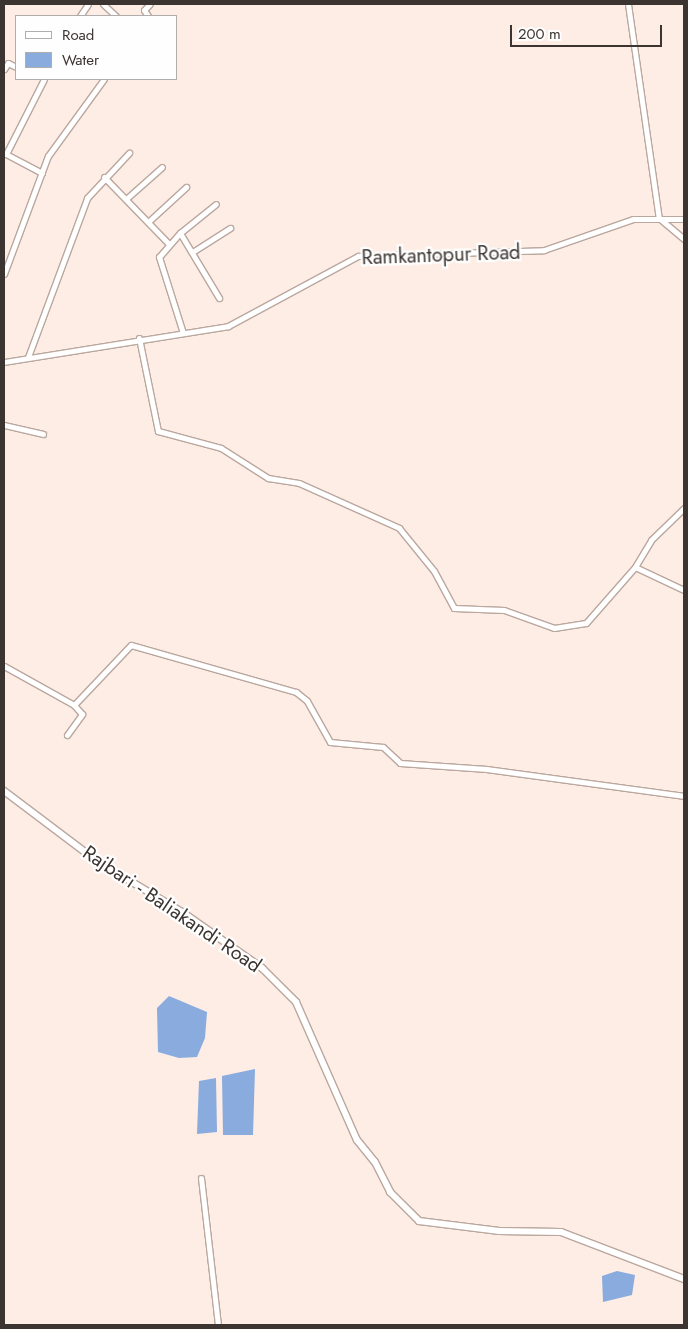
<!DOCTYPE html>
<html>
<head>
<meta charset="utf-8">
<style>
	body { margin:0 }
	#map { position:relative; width:688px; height:1329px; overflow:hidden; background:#fdede5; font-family:Jost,sans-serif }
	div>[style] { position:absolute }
	.water>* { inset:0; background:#89abde }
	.roads { filter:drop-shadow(1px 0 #baa79e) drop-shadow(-1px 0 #baa79e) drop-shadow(0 1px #baa79e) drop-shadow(0 -1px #baa79e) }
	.minor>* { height:5px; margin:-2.5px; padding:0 2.5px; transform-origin:2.5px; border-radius:2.5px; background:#fff }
	.major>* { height:6px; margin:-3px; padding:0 3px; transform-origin:3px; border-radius:3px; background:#fff }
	span { translate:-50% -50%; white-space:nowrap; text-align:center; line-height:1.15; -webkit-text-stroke:4.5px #fefefe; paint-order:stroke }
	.street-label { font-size:20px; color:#3b3430 }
	.frame { position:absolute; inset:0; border:5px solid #3b3430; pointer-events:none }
	.legend { position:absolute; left:15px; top:15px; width:162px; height:65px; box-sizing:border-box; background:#fefefe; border:1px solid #b0adac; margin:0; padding:6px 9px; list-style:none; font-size:15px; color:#3b3430 }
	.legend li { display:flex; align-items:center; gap:10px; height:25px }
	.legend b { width:25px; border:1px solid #b0adac }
	.scale { position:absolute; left:510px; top:25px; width:152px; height:22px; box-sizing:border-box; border:2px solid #3b3430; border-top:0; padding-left:6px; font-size:15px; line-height:18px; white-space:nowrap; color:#3b3430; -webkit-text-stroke:4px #fefefe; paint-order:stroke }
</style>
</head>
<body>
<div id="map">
	<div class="water">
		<div style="clip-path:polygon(169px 996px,207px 1012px,205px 1038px,197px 1057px,179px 1058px,158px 1052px,157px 1008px)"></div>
		<div style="clip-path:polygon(255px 1069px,253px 1135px,223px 1135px,222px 1076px)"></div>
		<div style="clip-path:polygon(216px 1078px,217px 1132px,197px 1134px,199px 1081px)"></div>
		<div style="clip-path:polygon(617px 1271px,635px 1275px,632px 1295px,603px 1302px,602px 1276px)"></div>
	</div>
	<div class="roads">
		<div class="minor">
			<div style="left:103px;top:4px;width:18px;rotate:43deg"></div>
			<div style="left:628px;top:4px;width:216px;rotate:81.8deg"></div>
			<div style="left:659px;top:218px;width:33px;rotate:40deg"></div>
			<div style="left:80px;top:16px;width:14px;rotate:-56deg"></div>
			<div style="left:148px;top:16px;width:7px;rotate:-124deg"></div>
			<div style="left:144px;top:10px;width:8px;rotate:-45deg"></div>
			<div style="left:4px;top:69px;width:7px;rotate:-56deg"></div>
			<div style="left:8px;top:63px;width:9px;rotate:27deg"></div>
			<div style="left:42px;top:173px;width:41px;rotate:-152.2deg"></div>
			<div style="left:6px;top:154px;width:84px;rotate:-63.1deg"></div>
			<div style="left:104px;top:177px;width:93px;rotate:45.9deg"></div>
			<div style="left:126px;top:199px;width:48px;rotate:-41.6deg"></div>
			<div style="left:148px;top:222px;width:52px;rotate:-42.6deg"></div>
			<div style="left:180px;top:233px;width:76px;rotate:59deg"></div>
			<div style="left:194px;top:251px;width:43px;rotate:-32.6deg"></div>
			<div style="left:4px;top:274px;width:126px;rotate:-69.6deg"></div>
			<div style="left:48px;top:156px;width:95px;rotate:-54deg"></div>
			<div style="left:183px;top:333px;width:80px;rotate:-107.5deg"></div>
			<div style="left:159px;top:257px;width:32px;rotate:-49deg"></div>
			<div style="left:180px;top:233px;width:46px;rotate:-38.9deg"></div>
			<div style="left:139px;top:338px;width:95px;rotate:78.5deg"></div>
			<div style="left:158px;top:431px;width:65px;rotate:15.1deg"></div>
			<div style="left:221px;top:448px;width:56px;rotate:32.6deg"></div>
			<div style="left:268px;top:478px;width:31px;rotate:9deg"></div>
			<div style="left:299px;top:483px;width:110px;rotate:24.2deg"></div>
			<div style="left:399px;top:528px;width:55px;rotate:50.9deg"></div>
			<div style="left:434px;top:571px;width:42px;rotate:61.6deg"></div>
			<div style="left:454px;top:608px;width:50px;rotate:2.3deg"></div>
			<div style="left:504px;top:610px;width:53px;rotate:19.8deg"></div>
			<div style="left:554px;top:628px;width:32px;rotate:-9deg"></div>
			<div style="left:586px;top:623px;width:74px;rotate:-48.8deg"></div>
			<div style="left:635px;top:567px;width:54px;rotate:25.1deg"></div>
			<div style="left:28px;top:357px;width:170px;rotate:-69.6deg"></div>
			<div style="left:87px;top:198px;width:62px;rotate:-47deg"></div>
			<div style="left:4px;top:362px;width:227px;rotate:-9.1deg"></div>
			<div style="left:228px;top:326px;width:148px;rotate:-28.3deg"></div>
			<div style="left:358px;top:256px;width:186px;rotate:-1.8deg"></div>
			<div style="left:544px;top:250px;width:94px;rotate:-19.2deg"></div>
			<div style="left:633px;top:219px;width:51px"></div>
			<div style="left:4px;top:425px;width:40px;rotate:13deg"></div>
			<div style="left:635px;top:567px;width:31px;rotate:-59deg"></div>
			<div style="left:651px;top:540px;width:46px;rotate:-44.1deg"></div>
			<div style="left:4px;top:666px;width:80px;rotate:29.1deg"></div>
			<div style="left:74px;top:705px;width:83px;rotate:-46.5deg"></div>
			<div style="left:131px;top:645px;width:172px;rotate:15.9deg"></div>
			<div style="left:296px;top:692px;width:14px;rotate:39deg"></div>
			<div style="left:307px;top:701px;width:47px;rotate:60.7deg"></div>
			<div style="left:330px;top:742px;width:53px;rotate:5.4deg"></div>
			<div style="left:383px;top:747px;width:23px;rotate:43deg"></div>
			<div style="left:400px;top:763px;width:87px;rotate:3.9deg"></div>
			<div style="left:487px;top:769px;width:199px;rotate:7.8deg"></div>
			<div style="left:67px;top:735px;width:26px;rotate:-54deg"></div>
			<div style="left:82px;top:714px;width:12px;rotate:-132deg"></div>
			<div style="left:201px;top:1178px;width:148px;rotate:83.4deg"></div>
		</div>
		<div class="major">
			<div style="left:4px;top:791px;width:116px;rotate:37deg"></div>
			<div style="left:97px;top:861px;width:99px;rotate:31deg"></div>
			<div style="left:182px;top:912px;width:98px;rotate:35deg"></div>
			<div style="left:262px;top:968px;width:48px;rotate:45deg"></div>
			<div style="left:296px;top:1002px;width:151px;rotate:66.2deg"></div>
			<div style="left:357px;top:1140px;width:28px;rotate:51deg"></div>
			<div style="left:375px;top:1162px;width:34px;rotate:63deg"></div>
			<div style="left:390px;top:1192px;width:41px;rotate:45deg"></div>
			<div style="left:419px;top:1221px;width:81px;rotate:7.1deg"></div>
			<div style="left:499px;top:1231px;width:62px;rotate:0.9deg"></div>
			<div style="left:561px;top:1232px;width:132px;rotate:20.9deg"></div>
		</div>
	</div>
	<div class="street-label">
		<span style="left:441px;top:255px;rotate:-2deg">Ramkantopur Road</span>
		<span style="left:172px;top:909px;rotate:34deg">Rajbari - Baliakandi Road</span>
	</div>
	<div class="frame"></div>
	<ul class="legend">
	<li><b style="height:6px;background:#fff"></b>Road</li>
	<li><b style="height:14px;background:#89abde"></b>Water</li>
	</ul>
	<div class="scale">200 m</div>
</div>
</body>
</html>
